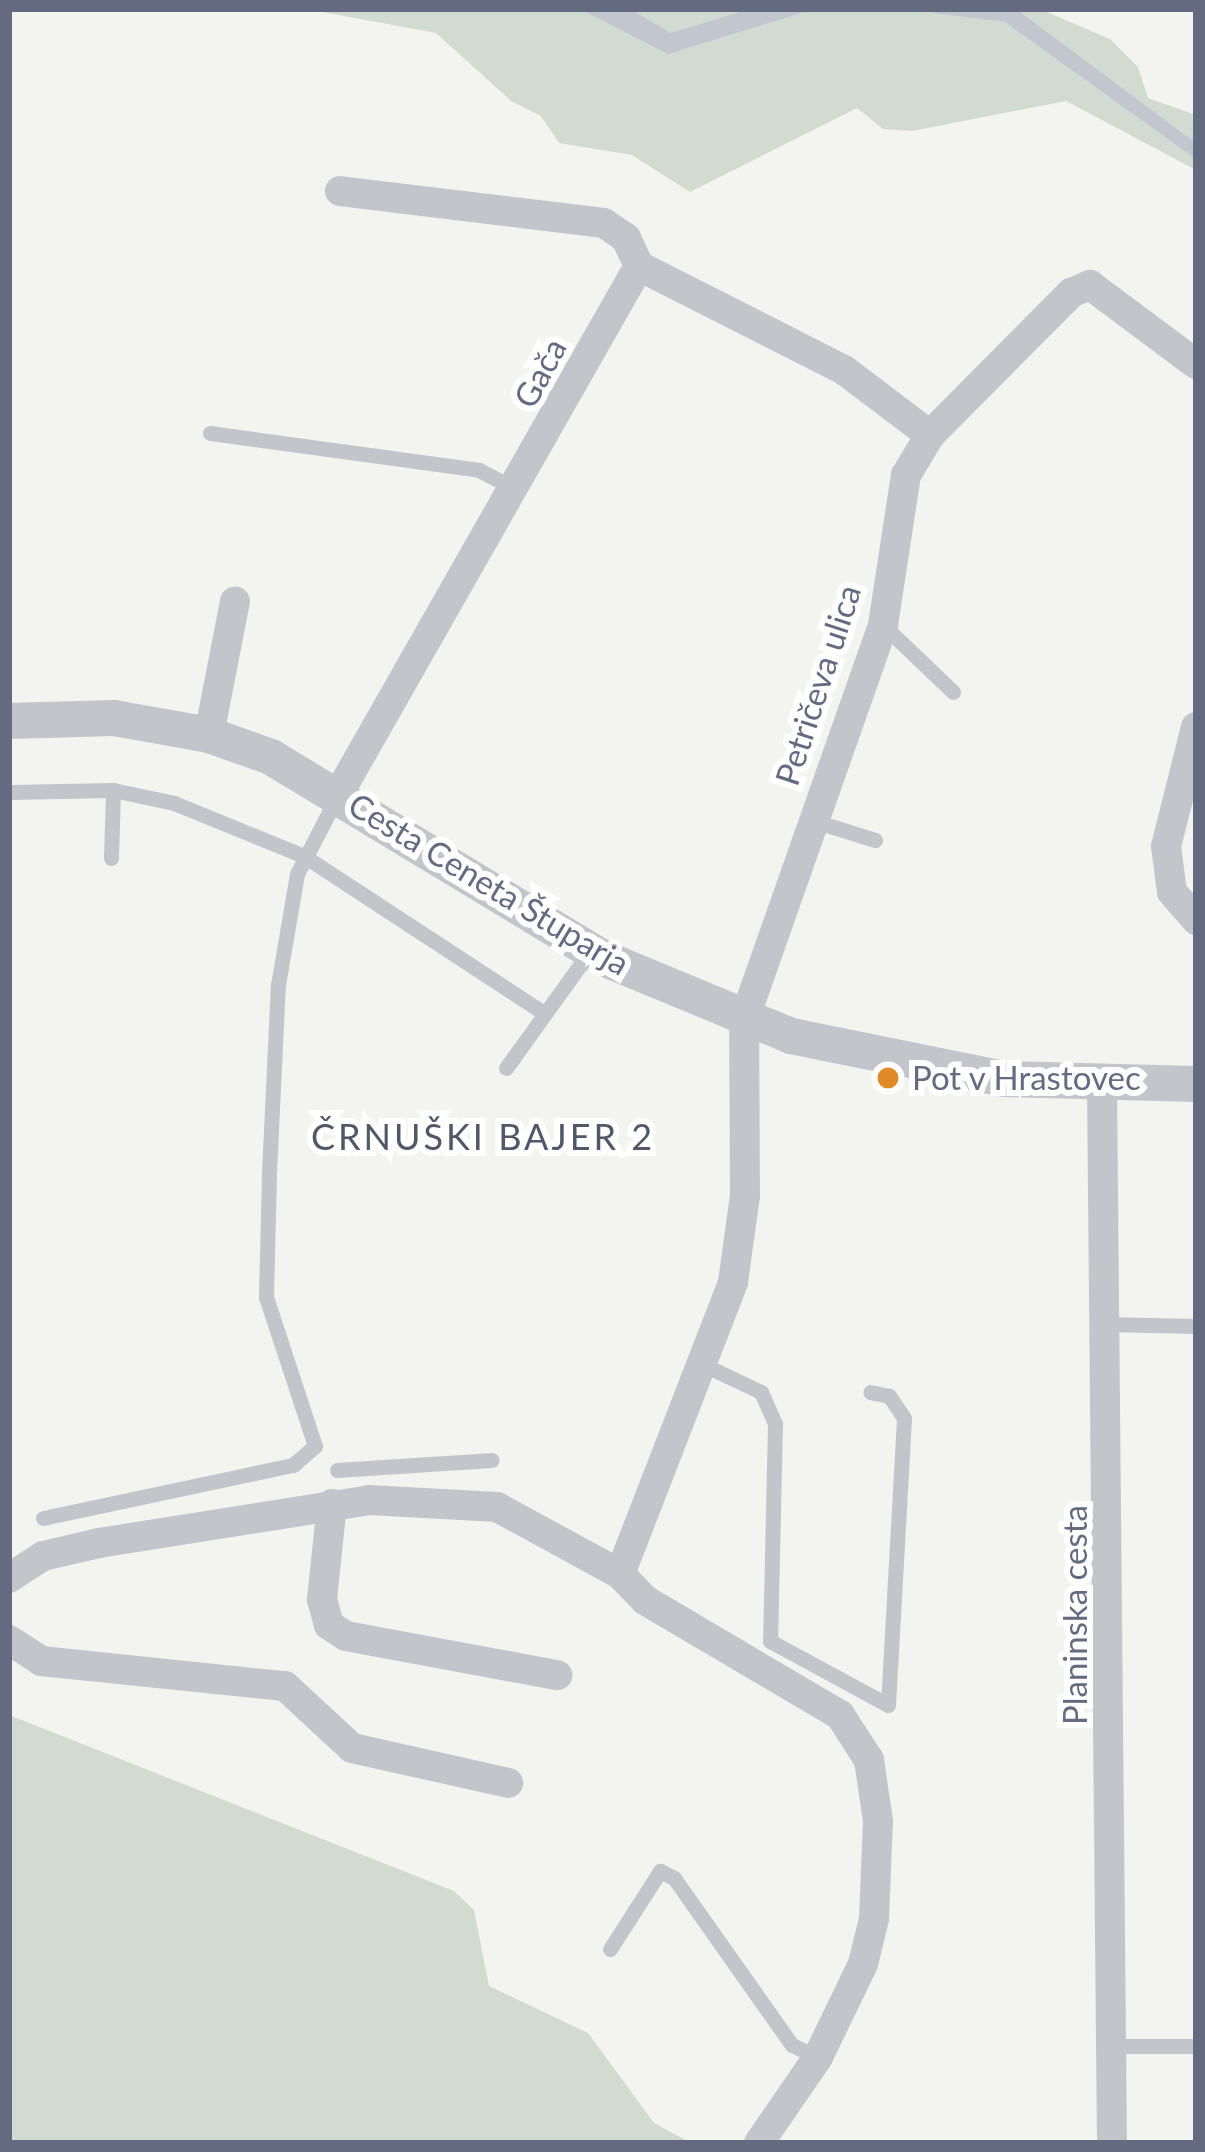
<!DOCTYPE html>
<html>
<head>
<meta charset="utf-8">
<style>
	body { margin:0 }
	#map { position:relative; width:1205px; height:2152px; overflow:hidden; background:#f3f4f0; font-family:Lato,sans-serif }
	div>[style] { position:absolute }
	.green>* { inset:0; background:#d2dbd2 }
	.water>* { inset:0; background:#c2c7cf }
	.service>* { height:15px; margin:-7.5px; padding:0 7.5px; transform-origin:7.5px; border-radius:7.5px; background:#c4c5ca }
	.minor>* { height:30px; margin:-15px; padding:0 15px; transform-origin:15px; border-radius:15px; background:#c4c5ca }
	.tertiary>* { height:36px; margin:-18px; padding:0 18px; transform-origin:18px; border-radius:18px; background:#c4c5ca }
	.dots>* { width:33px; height:33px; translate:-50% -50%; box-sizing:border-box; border:6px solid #fff; border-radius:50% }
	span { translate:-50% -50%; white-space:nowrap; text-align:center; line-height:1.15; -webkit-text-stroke:12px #fff; paint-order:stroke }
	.street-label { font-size:33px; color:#646b81 }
	.poi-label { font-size:33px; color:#646b81 }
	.left { translate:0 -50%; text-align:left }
	.neighbourhood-label { font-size:36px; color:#515766; letter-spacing:3px }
	.frame { position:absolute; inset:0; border:12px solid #646b81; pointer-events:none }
</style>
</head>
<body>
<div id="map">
	<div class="green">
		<div style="clip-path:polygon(306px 9px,1047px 12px,1110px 39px,1138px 67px,1148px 98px,1196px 115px,1196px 170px,1066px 101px,912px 131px,883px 129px,857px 108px,690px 192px,632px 155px,559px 143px,541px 116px,511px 101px,436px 33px)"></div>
		<div style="clip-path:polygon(9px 1715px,454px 1891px,474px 1910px,489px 1986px,588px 2033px,654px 2123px,691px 2143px,9px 2143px)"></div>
	</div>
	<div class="water">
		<div style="clip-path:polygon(580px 9px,630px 9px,671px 33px,750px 9px,814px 9px,668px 54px)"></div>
		<div style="clip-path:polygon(903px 9px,1016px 9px,1196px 143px,1196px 159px,1005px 22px)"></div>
	</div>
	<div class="service">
		<div style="left:210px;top:433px;width:272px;rotate:7.8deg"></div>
		<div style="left:479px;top:470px;width:41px;rotate:27.8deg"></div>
		<div style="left:883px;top:625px;width:97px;rotate:43.7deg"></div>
		<div style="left:9px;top:792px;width:104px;rotate:-1.1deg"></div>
		<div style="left:113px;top:790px;width:62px;rotate:12deg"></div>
		<div style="left:174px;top:803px;width:140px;rotate:22.2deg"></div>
		<div style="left:304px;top:856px;width:288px;rotate:33.2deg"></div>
		<div style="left:814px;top:821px;width:64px;rotate:17.3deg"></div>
		<div style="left:111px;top:858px;width:68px;rotate:-88.3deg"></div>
		<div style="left:506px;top:1068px;width:144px;rotate:-54.3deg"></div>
		<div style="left:1104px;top:1324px;width:92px;rotate:1.2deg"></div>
		<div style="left:706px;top:1366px;width:61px;rotate:25.3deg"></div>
		<div style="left:761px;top:1392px;width:35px;rotate:66deg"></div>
		<div style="left:775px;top:1424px;width:217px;rotate:91.3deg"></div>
		<div style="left:770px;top:1641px;width:134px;rotate:28.5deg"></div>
		<div style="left:888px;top:1705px;width:287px;rotate:-86.8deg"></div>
		<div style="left:904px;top:1418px;width:27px;rotate:-124deg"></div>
		<div style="left:889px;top:1396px;width:19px;rotate:-168deg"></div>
		<div style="left:337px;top:1470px;width:155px;rotate:-3.7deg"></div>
		<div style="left:43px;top:1518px;width:256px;rotate:-12deg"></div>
		<div style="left:293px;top:1465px;width:29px;rotate:-41deg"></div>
		<div style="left:315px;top:1446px;width:157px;rotate:-108.2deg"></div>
		<div style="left:266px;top:1297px;width:124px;rotate:-88.6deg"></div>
		<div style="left:269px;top:1173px;width:188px;rotate:-87.3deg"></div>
		<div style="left:278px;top:985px;width:113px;rotate:-80.3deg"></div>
		<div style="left:297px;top:874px;width:89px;rotate:-62.6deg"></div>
		<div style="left:610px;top:1949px;width:93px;rotate:-57.3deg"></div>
		<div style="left:660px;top:1871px;width:16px;rotate:27deg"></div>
		<div style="left:674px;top:1878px;width:204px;rotate:54.8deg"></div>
		<div style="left:792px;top:2045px;width:29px;rotate:25deg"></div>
		<div style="left:1111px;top:2046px;width:85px"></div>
	</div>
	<div class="minor">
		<div style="left:639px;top:266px;width:230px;rotate:26.9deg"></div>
		<div style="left:844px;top:370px;width:108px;rotate:37.1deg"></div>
		<div style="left:1196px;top:727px;width:123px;rotate:104.1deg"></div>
		<div style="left:1166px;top:846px;width:46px;rotate:82.6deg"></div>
		<div style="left:1172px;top:892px;width:37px;rotate:49deg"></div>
		<div style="left:209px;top:735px;width:136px;rotate:-79deg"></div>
		<div style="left:339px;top:793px;width:606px;rotate:-60.35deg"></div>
		<div style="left:639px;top:266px;width:31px;rotate:-115deg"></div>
		<div style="left:626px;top:238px;width:27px;rotate:-146deg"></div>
		<div style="left:604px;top:223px;width:266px;rotate:-173.1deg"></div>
		<div style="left:1102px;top:1086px;width:1057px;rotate:89.46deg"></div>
		<div style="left:332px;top:1504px;width:96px;rotate:96deg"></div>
		<div style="left:322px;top:1599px;width:27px;rotate:75deg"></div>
		<div style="left:329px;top:1625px;width:20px;rotate:33deg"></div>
		<div style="left:346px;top:1636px;width:215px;rotate:10.5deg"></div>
		<div style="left:9px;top:1578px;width:40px;rotate:-32.9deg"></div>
		<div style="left:43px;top:1556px;width:57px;rotate:-13.1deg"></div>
		<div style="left:99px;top:1543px;width:273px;rotate:-9deg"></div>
		<div style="left:369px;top:1500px;width:128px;rotate:3.1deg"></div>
		<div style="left:497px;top:1507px;width:140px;rotate:28.6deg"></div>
		<div style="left:9px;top:1640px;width:38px;rotate:33deg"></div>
		<div style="left:41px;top:1661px;width:245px;rotate:5.9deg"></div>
		<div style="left:285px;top:1686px;width:91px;rotate:42.8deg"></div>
		<div style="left:352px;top:1748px;width:160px;rotate:12.6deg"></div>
		<div style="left:759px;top:2143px;width:104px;rotate:-55.5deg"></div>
		<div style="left:818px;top:2057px;width:103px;rotate:-64.2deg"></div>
		<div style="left:863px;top:1964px;width:46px;rotate:-76.3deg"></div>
		<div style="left:874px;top:1919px;width:98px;rotate:-87.7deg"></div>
		<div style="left:878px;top:1821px;width:62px;rotate:-98.4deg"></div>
		<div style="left:869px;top:1760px;width:54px;rotate:-122.8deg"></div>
		<div style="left:840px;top:1715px;width:226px;rotate:-149.5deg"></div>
		<div style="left:645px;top:1600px;width:36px;rotate:-134deg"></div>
		<div style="left:620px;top:1574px;width:313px;rotate:-68.8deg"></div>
		<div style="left:733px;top:1282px;width:87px;rotate:-82.1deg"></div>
		<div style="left:745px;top:1196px;width:176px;rotate:-90.3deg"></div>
		<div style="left:744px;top:1020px;width:419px;rotate:-70.6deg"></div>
		<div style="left:883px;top:625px;width:152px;rotate:-81.3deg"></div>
		<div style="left:906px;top:475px;width:47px;rotate:-59deg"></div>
		<div style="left:930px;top:435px;width:200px;rotate:-45.2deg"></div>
		<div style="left:1071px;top:293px;width:21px;rotate:-23deg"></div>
		<div style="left:1090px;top:285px;width:132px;rotate:36.7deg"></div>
	</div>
	<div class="tertiary">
		<div style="left:9px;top:721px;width:105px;rotate:-1.6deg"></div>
		<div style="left:114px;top:718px;width:97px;rotate:10.1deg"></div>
		<div style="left:209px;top:735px;width:66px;rotate:19.5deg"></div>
		<div style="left:271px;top:757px;width:388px;rotate:31.2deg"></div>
		<div style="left:603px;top:958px;width:204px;rotate:22.5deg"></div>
		<div style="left:791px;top:1036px;width:218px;rotate:11.4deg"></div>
		<div style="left:1005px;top:1079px;width:191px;rotate:1.5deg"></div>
	</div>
	<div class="dots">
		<div style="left:888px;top:1078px;background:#df8a26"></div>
	</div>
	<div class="street-label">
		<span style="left:540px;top:373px;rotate:-62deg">Gača</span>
		<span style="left:818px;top:685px;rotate:-72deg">Petričeva ulica</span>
		<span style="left:489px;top:884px;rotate:31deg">Cesta Ceneta Štuparja</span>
		<span style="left:1075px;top:1615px;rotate:-90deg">Planinska cesta</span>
	</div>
	<div class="poi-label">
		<span class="left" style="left:912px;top:1078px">Pot v Hrastovec</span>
	</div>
	<div class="neighbourhood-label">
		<span style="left:483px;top:1137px">ČRNUŠKI BAJER 2</span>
	</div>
	<div class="frame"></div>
</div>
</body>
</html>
